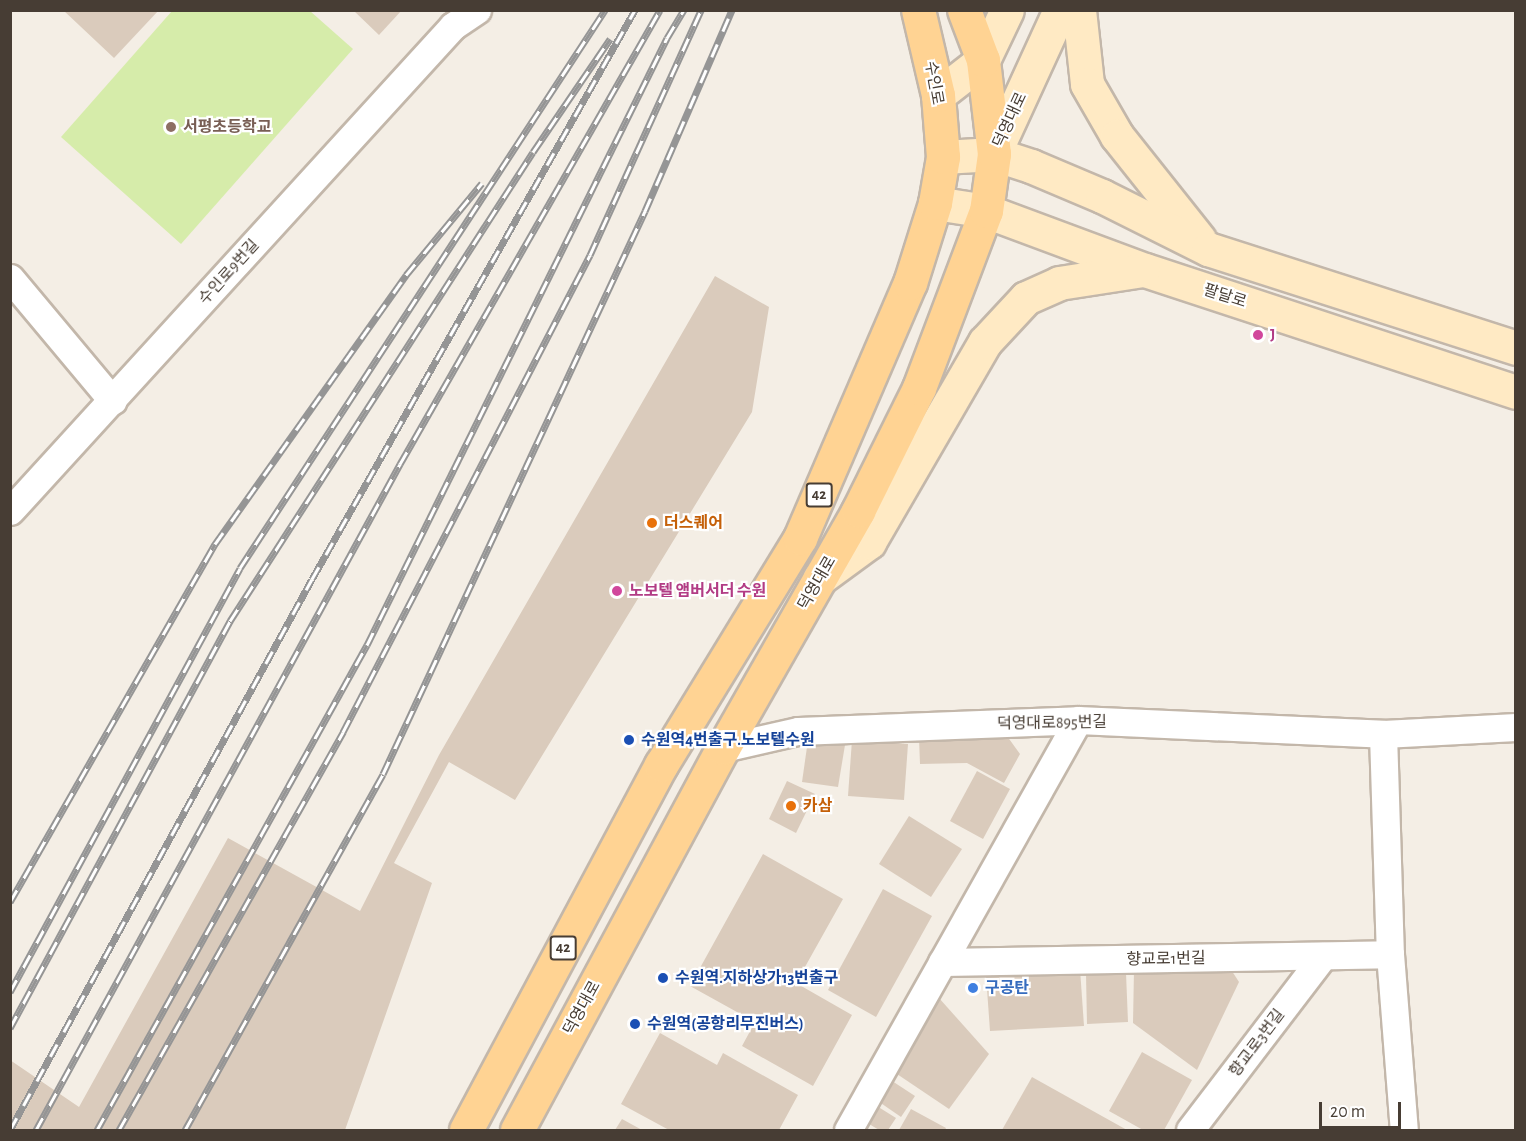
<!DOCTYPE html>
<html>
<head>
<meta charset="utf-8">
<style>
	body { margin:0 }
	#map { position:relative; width:1526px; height:1141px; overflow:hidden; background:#f4eee5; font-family:"Alegreya Sans","Noto Sans KR",sans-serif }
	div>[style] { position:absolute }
	.green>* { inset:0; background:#d6ecaa }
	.building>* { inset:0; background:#dacbbc }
	.roads { filter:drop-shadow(2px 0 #c3b7aa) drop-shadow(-2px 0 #c3b7aa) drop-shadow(0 2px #c3b7aa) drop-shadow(0 -2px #c3b7aa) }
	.minor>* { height:27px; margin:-13.5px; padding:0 13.5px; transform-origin:13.5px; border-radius:13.5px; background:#fff }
	.secondary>* { height:33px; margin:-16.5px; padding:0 16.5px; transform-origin:16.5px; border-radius:16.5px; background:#ffeac4 }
	.primary>* { height:33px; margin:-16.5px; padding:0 16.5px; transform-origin:16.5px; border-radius:16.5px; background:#ffd393 }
	.rail>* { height:7px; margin-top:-3.5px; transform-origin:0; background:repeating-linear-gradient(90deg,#fff 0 14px,#959595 0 28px); box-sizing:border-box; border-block:2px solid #959595 }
	.dots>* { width:16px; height:16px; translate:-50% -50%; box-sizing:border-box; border:3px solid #fff; border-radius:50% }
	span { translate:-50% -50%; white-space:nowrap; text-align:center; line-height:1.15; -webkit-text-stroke:4.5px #fff; paint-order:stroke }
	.shield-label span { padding:2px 4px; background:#fff; border:2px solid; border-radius:4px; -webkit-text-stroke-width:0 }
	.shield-label { font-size:15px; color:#473d34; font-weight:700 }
	.street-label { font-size:16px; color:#473d34 }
	.education-label { font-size:16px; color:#785e54; font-weight:700 }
	.left { translate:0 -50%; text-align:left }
	.hotel-label { font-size:16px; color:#b23c85; font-weight:700 }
	.food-label { font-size:16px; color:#c56008; font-weight:700 }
	.transit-label { font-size:16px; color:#164399; font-weight:700 }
	.shop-label { font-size:16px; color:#366cbe; font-weight:700 }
	.frame { position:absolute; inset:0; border:12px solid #473d34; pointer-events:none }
	.scale { position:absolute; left:1319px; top:1102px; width:82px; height:27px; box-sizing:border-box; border:3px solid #473d34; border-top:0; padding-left:8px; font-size:18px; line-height:21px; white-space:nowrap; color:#473d34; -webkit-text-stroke:4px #fff; paint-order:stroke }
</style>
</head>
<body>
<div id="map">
	<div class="green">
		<div style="clip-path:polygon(172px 11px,310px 11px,353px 49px,181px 244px,61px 137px)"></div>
	</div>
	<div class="building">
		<div style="clip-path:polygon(63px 10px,159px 10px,114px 58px)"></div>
		<div style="clip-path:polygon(353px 10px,402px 10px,379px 35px)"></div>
		<div style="clip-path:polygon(715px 276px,769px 307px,752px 412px,515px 800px,449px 762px,394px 863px,432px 883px,345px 1130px,10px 1130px,10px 1060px,79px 1107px,228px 838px,360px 911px,439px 755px)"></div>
		<div style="clip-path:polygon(1007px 736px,1020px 754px,1004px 783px,967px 763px,920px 764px,919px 738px)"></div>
		<div style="clip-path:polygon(808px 740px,845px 745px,838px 787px,802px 782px)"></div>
		<div style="clip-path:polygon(852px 740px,908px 744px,904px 800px,848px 796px)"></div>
		<div style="clip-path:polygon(977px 771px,1010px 789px,983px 839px,950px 821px)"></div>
		<div style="clip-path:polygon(787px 781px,815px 794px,796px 833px,769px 819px)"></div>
		<div style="clip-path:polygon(909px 816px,962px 849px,931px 897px,879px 864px)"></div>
		<div style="clip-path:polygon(763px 854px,843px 899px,796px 983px,852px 1015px,813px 1086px,742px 1046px,755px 1022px,690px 986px)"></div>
		<div style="clip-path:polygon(883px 889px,932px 916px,876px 1017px,828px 990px)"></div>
		<div style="clip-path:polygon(1228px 965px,1239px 982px,1197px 1070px,1133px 1023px,1134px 970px)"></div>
		<div style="clip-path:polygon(1080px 969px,1084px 1026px,990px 1031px,986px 975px)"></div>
		<div style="clip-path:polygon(1126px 973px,1128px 1022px,1087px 1024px,1086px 974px)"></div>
		<div style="clip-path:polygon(939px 998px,989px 1054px,949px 1109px,891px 1070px)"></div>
		<div style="clip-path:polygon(660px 1033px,717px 1065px,723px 1053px,798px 1095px,779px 1130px,669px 1130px,621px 1104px)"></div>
		<div style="clip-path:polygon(1142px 1052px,1192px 1080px,1164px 1130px,1143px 1130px,1109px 1111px)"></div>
		<div style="clip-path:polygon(886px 1077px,915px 1096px,901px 1117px,872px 1097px)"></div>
		<div style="clip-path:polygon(1032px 1077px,1127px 1130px,1002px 1130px)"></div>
		<div style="clip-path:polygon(872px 1103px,896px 1118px,888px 1130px,879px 1130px,861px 1119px)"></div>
		<div style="clip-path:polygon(911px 1109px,946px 1128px,945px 1130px,899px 1130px)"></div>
		<div style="clip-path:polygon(622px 1119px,642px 1130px,615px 1130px)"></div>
	</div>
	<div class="roads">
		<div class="minor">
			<div style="left:10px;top:278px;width:160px;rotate:50.1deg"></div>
			<div style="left:10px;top:511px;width:657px;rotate:-47.59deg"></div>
			<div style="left:453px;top:26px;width:29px;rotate:-34deg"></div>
			<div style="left:1383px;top:734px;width:220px;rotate:88.2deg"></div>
			<div style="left:1390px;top:954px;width:177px;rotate:85.5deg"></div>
			<div style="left:723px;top:748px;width:77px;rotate:-12.8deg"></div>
			<div style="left:798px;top:731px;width:280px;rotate:-2.2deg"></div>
			<div style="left:1078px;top:720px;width:305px;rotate:2.6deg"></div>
			<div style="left:1383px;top:734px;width:133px;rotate:-3deg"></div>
			<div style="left:942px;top:962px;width:448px;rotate:-1deg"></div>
			<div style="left:848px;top:1130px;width:470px;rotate:-60.7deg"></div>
			<div style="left:1190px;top:1130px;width:219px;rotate:-52.6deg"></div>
		</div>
		<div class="secondary">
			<div style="left:1079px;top:10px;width:74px;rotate:83.8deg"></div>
			<div style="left:1087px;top:84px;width:60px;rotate:60deg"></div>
			<div style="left:1117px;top:136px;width:132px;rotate:51.5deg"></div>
			<div style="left:938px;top:95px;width:57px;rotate:-37.9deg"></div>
			<div style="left:983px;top:60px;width:55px;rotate:-64.4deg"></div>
			<div style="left:994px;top:154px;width:158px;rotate:-65.4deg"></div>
			<div style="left:943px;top:157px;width:51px;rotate:-3.4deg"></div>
			<div style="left:994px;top:154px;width:39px;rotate:18deg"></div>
			<div style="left:1031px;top:166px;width:77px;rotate:22.9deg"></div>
			<div style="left:1102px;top:196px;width:119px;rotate:26.6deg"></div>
			<div style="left:1208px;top:249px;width:324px;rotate:17.8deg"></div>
			<div style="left:935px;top:203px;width:52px;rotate:8.9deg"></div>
			<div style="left:986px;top:211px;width:170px;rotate:20.4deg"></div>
			<div style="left:1145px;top:270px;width:391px;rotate:18.2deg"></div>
			<div style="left:820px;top:578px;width:61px;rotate:-36.3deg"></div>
			<div style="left:869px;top:542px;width:231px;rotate:-59.9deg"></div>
			<div style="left:985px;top:342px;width:60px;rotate:-47deg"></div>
			<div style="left:1026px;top:298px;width:36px;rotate:-24deg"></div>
			<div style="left:1059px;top:283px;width:85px;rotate:-8.8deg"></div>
		</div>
		<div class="primary">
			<div style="left:466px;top:1130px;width:414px;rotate:-61.9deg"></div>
			<div style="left:661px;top:765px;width:266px;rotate:-58.5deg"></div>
			<div style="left:800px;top:538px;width:278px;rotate:-66.7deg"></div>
			<div style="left:910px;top:283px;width:84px;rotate:-72.6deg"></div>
			<div style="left:935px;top:203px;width:47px;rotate:-80.1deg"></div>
			<div style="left:943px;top:157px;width:62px;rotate:-94.6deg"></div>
			<div style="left:938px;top:95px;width:87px;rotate:-103.2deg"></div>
			<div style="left:517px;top:1130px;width:434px;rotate:-61.7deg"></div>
			<div style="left:723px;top:748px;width:273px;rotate:-60.3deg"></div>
			<div style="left:858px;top:511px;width:137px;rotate:-63.6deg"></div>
			<div style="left:919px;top:388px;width:189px;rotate:-69.3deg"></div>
			<div style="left:986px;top:211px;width:58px;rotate:-82deg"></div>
			<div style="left:994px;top:154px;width:95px;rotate:-96.7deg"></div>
			<div style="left:983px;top:60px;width:53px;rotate:-110.8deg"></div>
		</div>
	</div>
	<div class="rail">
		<div style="left:10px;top:902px;width:413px;rotate:-60.2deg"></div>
		<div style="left:215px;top:544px;width:330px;rotate:-54.6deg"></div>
		<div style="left:406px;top:275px;width:119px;rotate:-50.4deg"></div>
		<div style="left:10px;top:992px;width:482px;rotate:-61.5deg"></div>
		<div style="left:240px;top:568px;width:667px;rotate:-56.81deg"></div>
		<div style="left:10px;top:1028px;width:463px;rotate:-61.6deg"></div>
		<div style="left:230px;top:621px;width:558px;rotate:-57.14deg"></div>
		<div style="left:533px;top:152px;width:137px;rotate:-55.7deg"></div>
		<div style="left:10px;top:1130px;width:628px;rotate:-61.27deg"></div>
		<div style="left:312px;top:579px;width:654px;rotate:-60.42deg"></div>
		<div style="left:36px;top:1130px;width:759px;rotate:-61.34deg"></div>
		<div style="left:400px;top:464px;width:523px;rotate:-60.2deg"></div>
		<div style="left:97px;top:1130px;width:555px;rotate:-60.9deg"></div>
		<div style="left:367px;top:645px;width:677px;rotate:-63.7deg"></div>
		<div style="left:667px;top:38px;width:33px;rotate:-59deg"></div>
		<div style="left:119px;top:1130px;width:457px;rotate:-60.6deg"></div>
		<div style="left:343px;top:732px;width:537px;rotate:-62.62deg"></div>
		<div style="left:590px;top:255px;width:269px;rotate:-65.6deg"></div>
		<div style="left:185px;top:1130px;width:407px;rotate:-60.9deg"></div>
		<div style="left:383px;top:774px;width:621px;rotate:-65.04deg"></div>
		<div style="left:645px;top:211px;width:219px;rotate:-66.6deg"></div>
	</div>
	<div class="dots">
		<div style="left:171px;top:127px;background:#8d6e63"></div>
		<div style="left:1258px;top:335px;background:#d1479c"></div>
		<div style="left:652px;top:523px;background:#e8710a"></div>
		<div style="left:617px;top:591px;background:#d1479c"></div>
		<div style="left:629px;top:740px;background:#1a4fb4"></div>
		<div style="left:791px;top:806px;background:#e8710a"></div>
		<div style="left:663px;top:978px;background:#1a4fb4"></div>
		<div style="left:973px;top:988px;background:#3f7fe0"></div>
		<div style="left:635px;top:1024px;background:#1a4fb4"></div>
	</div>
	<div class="shield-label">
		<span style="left:819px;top:495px">42</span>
		<span style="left:563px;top:948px">42</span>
	</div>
	<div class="street-label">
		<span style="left:934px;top:83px;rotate:80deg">수인로</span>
		<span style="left:1010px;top:120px;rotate:-65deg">덕영대로</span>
		<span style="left:229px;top:272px;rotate:-48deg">수인로9번길</span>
		<span style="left:1225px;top:296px;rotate:18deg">팔달로</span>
		<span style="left:817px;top:583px;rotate:-60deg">덕영대로</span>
		<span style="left:1052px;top:723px;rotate:-1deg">덕영대로895번길</span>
		<span style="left:1166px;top:959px;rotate:-1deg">향교로1번길</span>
		<span style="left:582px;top:1008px;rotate:-61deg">덕영대로</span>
		<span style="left:1257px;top:1043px;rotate:-53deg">향교로3번길</span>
	</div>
	<div class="education-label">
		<span class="left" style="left:183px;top:127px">서평초등학교</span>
	</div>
	<div class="hotel-label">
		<span class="left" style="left:1270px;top:335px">J</span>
		<span class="left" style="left:629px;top:591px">노보텔 앰버서더 수원</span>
	</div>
	<div class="food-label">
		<span class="left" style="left:664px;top:523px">더스퀘어</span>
		<span class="left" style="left:803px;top:806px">카삼</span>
	</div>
	<div class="transit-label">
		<span class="left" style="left:641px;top:740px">수원역4번출구.노보텔수원</span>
		<span class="left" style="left:675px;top:978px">수원역.지하상가13번출구</span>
		<span class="left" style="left:647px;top:1024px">수원역(공항리무진버스)</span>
	</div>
	<div class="shop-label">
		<span class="left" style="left:985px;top:988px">구공탄</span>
	</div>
	<div class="frame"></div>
	<div class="scale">20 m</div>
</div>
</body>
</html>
